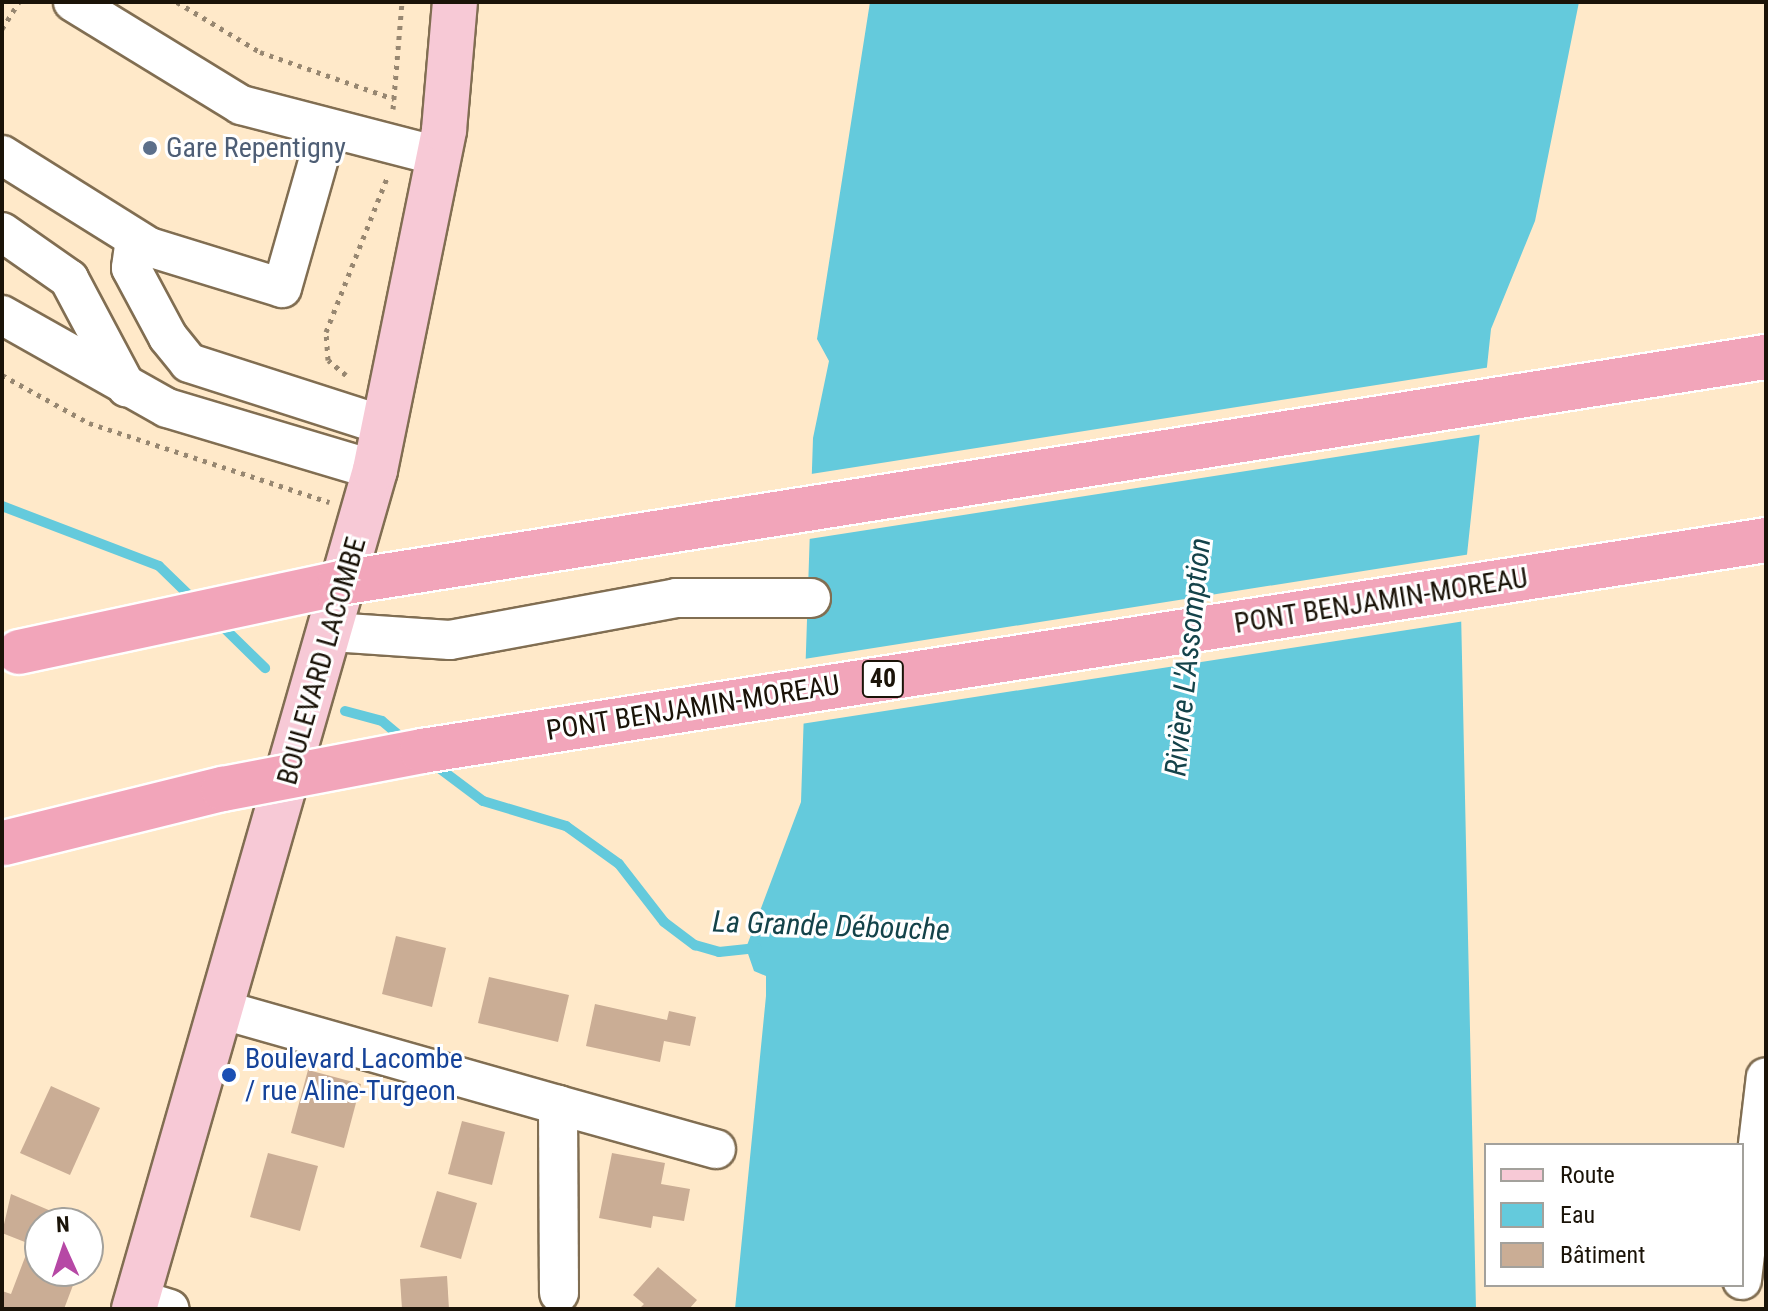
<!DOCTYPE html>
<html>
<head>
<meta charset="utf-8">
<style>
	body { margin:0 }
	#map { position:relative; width:1768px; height:1311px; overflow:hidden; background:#ffe9c9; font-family:"Roboto Condensed",sans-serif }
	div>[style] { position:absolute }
	.water>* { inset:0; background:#64cadc }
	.pier>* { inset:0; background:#ffe9c9 }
	.stream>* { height:10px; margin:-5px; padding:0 5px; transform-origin:5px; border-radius:5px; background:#64cadc }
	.building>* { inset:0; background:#caad95 }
	.path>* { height:5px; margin-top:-2.5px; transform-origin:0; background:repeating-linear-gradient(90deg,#978771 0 4px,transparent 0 10px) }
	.roads { filter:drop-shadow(2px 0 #816e52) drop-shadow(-2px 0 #816e52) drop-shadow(0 2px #816e52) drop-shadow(0 -2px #816e52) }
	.minor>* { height:38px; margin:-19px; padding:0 19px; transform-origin:19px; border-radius:19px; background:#fff }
	.major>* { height:44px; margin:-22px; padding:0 22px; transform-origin:22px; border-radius:22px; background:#f7c9d6 }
	.bridges { filter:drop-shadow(2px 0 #fff) drop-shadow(-2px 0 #fff) drop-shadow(0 2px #fff) drop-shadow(0 -2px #fff) }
	.highway-bridge>* { height:44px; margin:-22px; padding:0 22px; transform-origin:22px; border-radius:22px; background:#f2a5ba }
	.dots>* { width:22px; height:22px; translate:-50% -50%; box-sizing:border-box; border:4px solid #fff; border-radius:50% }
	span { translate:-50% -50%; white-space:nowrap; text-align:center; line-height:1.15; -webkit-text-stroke:6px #fff; paint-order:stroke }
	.shield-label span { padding:2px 6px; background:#fff; border:2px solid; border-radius:6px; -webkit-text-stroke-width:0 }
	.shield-label { font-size:26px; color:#1a1308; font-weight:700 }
	.service-label { font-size:28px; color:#4e5e75 }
	.left { translate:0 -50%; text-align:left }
	.street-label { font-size:28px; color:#1a1308 }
	.transit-label { font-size:28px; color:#164399 }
	.water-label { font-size:30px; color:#14434a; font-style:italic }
	.frame { position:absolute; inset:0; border:4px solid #1a1308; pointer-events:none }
	.legend { position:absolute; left:1484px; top:1143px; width:260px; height:144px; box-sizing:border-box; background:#fff; border:2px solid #a3a19c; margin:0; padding:10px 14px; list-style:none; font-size:24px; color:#1a1308 }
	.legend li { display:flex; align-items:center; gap:16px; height:40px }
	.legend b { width:40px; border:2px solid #a3a19c }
	.north { position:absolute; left:24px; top:1207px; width:80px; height:80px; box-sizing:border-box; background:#fff; border:2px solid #a3a19c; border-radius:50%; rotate:357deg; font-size:22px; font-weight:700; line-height:32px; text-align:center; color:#1a1308 }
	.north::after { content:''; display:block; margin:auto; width:28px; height:36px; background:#b648a5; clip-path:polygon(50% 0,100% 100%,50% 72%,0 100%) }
</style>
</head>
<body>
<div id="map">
	<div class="water">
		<div style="clip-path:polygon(870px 2px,1579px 2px,1535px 221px,1491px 329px,1461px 611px,1476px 1309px,735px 1309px,766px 996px,766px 976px,754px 971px,746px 948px,801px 802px,813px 438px,829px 361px,817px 339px)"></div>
	</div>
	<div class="pier">
		<div style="clip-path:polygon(1491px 367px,1484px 434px,809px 539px,811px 474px)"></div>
		<div style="clip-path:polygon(1471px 554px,1465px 621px,801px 724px,804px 659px)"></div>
	</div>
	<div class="stream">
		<div style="left:2px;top:506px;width:168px;rotate:20.9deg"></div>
		<div style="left:159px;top:566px;width:53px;rotate:44.2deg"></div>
		<div style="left:218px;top:622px;width:66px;rotate:44.4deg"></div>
		<div style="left:345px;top:711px;width:38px;rotate:15deg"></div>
		<div style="left:382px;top:721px;width:33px;rotate:40deg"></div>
		<div style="left:431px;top:762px;width:65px;rotate:36.9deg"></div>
		<div style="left:483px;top:801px;width:87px;rotate:16.8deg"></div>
		<div style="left:566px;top:826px;width:65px;rotate:35.6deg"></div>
		<div style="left:619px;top:864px;width:73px;rotate:52.2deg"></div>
		<div style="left:664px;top:922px;width:39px;rotate:37deg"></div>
		<div style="left:695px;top:945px;width:25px;rotate:16deg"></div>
		<div style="left:719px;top:952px;width:38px;rotate:-6deg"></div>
	</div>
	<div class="building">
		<div style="clip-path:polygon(396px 936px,446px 948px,432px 1007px,382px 994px)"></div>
		<div style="clip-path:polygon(489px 977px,569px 995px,558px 1042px,478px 1023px)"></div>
		<div style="clip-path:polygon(595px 1004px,667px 1020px,669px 1011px,696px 1017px,690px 1046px,664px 1041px,660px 1062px,586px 1046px)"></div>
		<div style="clip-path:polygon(308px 1070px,361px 1084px,344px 1148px,291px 1133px)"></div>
		<div style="clip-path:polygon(51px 1086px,100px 1108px,70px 1175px,20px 1153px)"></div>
		<div style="clip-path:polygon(462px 1121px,505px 1132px,492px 1185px,448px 1174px)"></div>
		<div style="clip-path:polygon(268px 1153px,318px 1166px,300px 1231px,250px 1217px)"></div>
		<div style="clip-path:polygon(612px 1153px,665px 1163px,661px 1184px,690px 1189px,684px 1221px,653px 1216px,651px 1228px,599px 1218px)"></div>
		<div style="clip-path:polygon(437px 1191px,477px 1203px,461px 1259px,420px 1247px)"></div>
		<div style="clip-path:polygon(11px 1194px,58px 1214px,55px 1223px,40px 1223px,40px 1248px,2px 1233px)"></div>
		<div style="clip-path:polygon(27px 1252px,40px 1257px,40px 1271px,78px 1272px,64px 1309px,2px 1309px,2px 1291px,11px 1294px)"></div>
		<div style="clip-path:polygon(658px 1267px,697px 1300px,689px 1309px,639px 1309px,644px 1304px,633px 1295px)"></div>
		<div style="clip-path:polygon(447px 1276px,449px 1309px,402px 1309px,400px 1279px)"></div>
	</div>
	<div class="path">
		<div style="left:177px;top:2px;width:97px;rotate:31.1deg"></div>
		<div style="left:260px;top:52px;width:142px;rotate:19.3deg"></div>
		<div style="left:2px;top:29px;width:32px;rotate:-58deg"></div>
		<div style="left:393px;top:109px;width:107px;rotate:-85.2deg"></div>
		<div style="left:2px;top:375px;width:99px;rotate:28.9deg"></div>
		<div style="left:89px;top:423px;width:253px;rotate:18.2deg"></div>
		<div style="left:346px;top:375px;width:23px;rotate:-140deg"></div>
		<div style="left:328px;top:360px;width:28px;rotate:-94deg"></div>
		<div style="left:326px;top:332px;width:166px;rotate:-68.4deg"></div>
	</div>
	<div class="roads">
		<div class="minor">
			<div style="left:73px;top:2px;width:197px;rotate:31.5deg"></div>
			<div style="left:241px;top:105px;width:200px;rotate:14.5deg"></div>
			<div style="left:2px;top:155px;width:173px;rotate:32deg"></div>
			<div style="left:149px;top:247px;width:139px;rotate:17.1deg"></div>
			<div style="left:282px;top:288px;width:164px;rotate:-74.1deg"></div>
			<div style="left:2px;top:232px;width:82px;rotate:35deg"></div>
			<div style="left:69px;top:279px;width:123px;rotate:62deg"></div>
			<div style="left:135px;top:239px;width:29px;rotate:98deg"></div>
			<div style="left:131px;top:268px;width:78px;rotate:61.8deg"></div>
			<div style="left:168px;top:337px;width:33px;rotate:51deg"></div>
			<div style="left:189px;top:363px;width:206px;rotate:17.8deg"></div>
			<div style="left:2px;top:315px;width:189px;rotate:29.4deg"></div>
			<div style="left:167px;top:408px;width:217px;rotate:16.6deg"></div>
			<div style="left:332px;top:632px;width:118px;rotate:3.9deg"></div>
			<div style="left:450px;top:640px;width:230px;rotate:-10.5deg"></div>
			<div style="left:676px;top:598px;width:135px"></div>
			<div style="left:223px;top:1010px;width:348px;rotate:15.8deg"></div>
			<div style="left:558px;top:1105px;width:188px;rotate:89.7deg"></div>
			<div style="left:558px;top:1105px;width:164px;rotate:15.6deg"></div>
			<div style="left:1742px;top:1280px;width:204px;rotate:-83.3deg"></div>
			<div style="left:137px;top:1299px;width:34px;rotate:17deg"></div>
		</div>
		<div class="major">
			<div style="left:134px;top:1309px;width:873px;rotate:-73.97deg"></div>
			<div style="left:375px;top:470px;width:347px;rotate:-78.5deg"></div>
			<div style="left:444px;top:130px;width:128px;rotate:-85.1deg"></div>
		</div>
	</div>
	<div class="bridges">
		<div class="highway-bridge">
			<div style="left:19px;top:652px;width:328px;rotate:-12.1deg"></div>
			<div style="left:340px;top:583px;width:1444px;rotate:-9.01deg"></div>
			<div style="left:4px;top:843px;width:226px;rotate:-13.9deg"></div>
			<div style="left:223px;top:789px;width:203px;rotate:-10.8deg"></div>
			<div style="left:422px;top:751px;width:1360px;rotate:-8.92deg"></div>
		</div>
	</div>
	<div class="dots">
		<div style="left:150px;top:148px;background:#5c6f8a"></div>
		<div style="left:229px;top:1075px;background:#1a4fb4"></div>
	</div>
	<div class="shield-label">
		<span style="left:883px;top:679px">40</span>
	</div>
	<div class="service-label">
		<span class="left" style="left:166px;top:148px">Gare Repentigny</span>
	</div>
	<div class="street-label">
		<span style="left:1381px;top:601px;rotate:-9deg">PONT BENJAMIN-MOREAU</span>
		<span style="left:322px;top:661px;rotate:-74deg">BOULEVARD LACOMBE</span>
		<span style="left:693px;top:708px;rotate:-9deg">PONT BENJAMIN-MOREAU</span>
	</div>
	<div class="transit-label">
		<span class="left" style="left:245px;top:1075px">Boulevard Lacombe<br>/ rue Aline-Turgeon</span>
	</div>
	<div class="water-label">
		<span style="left:1188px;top:657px;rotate:-84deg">Rivière L'Assomption</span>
		<span style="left:831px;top:926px;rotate:2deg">La Grande Débouche</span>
	</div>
	<div class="frame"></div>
	<ul class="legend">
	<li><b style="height:10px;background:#f7c9d6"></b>Route</li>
	<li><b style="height:22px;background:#64cadc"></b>Eau</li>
	<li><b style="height:22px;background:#caad95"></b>Bâtiment</li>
	</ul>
	<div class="north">N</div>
</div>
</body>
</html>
